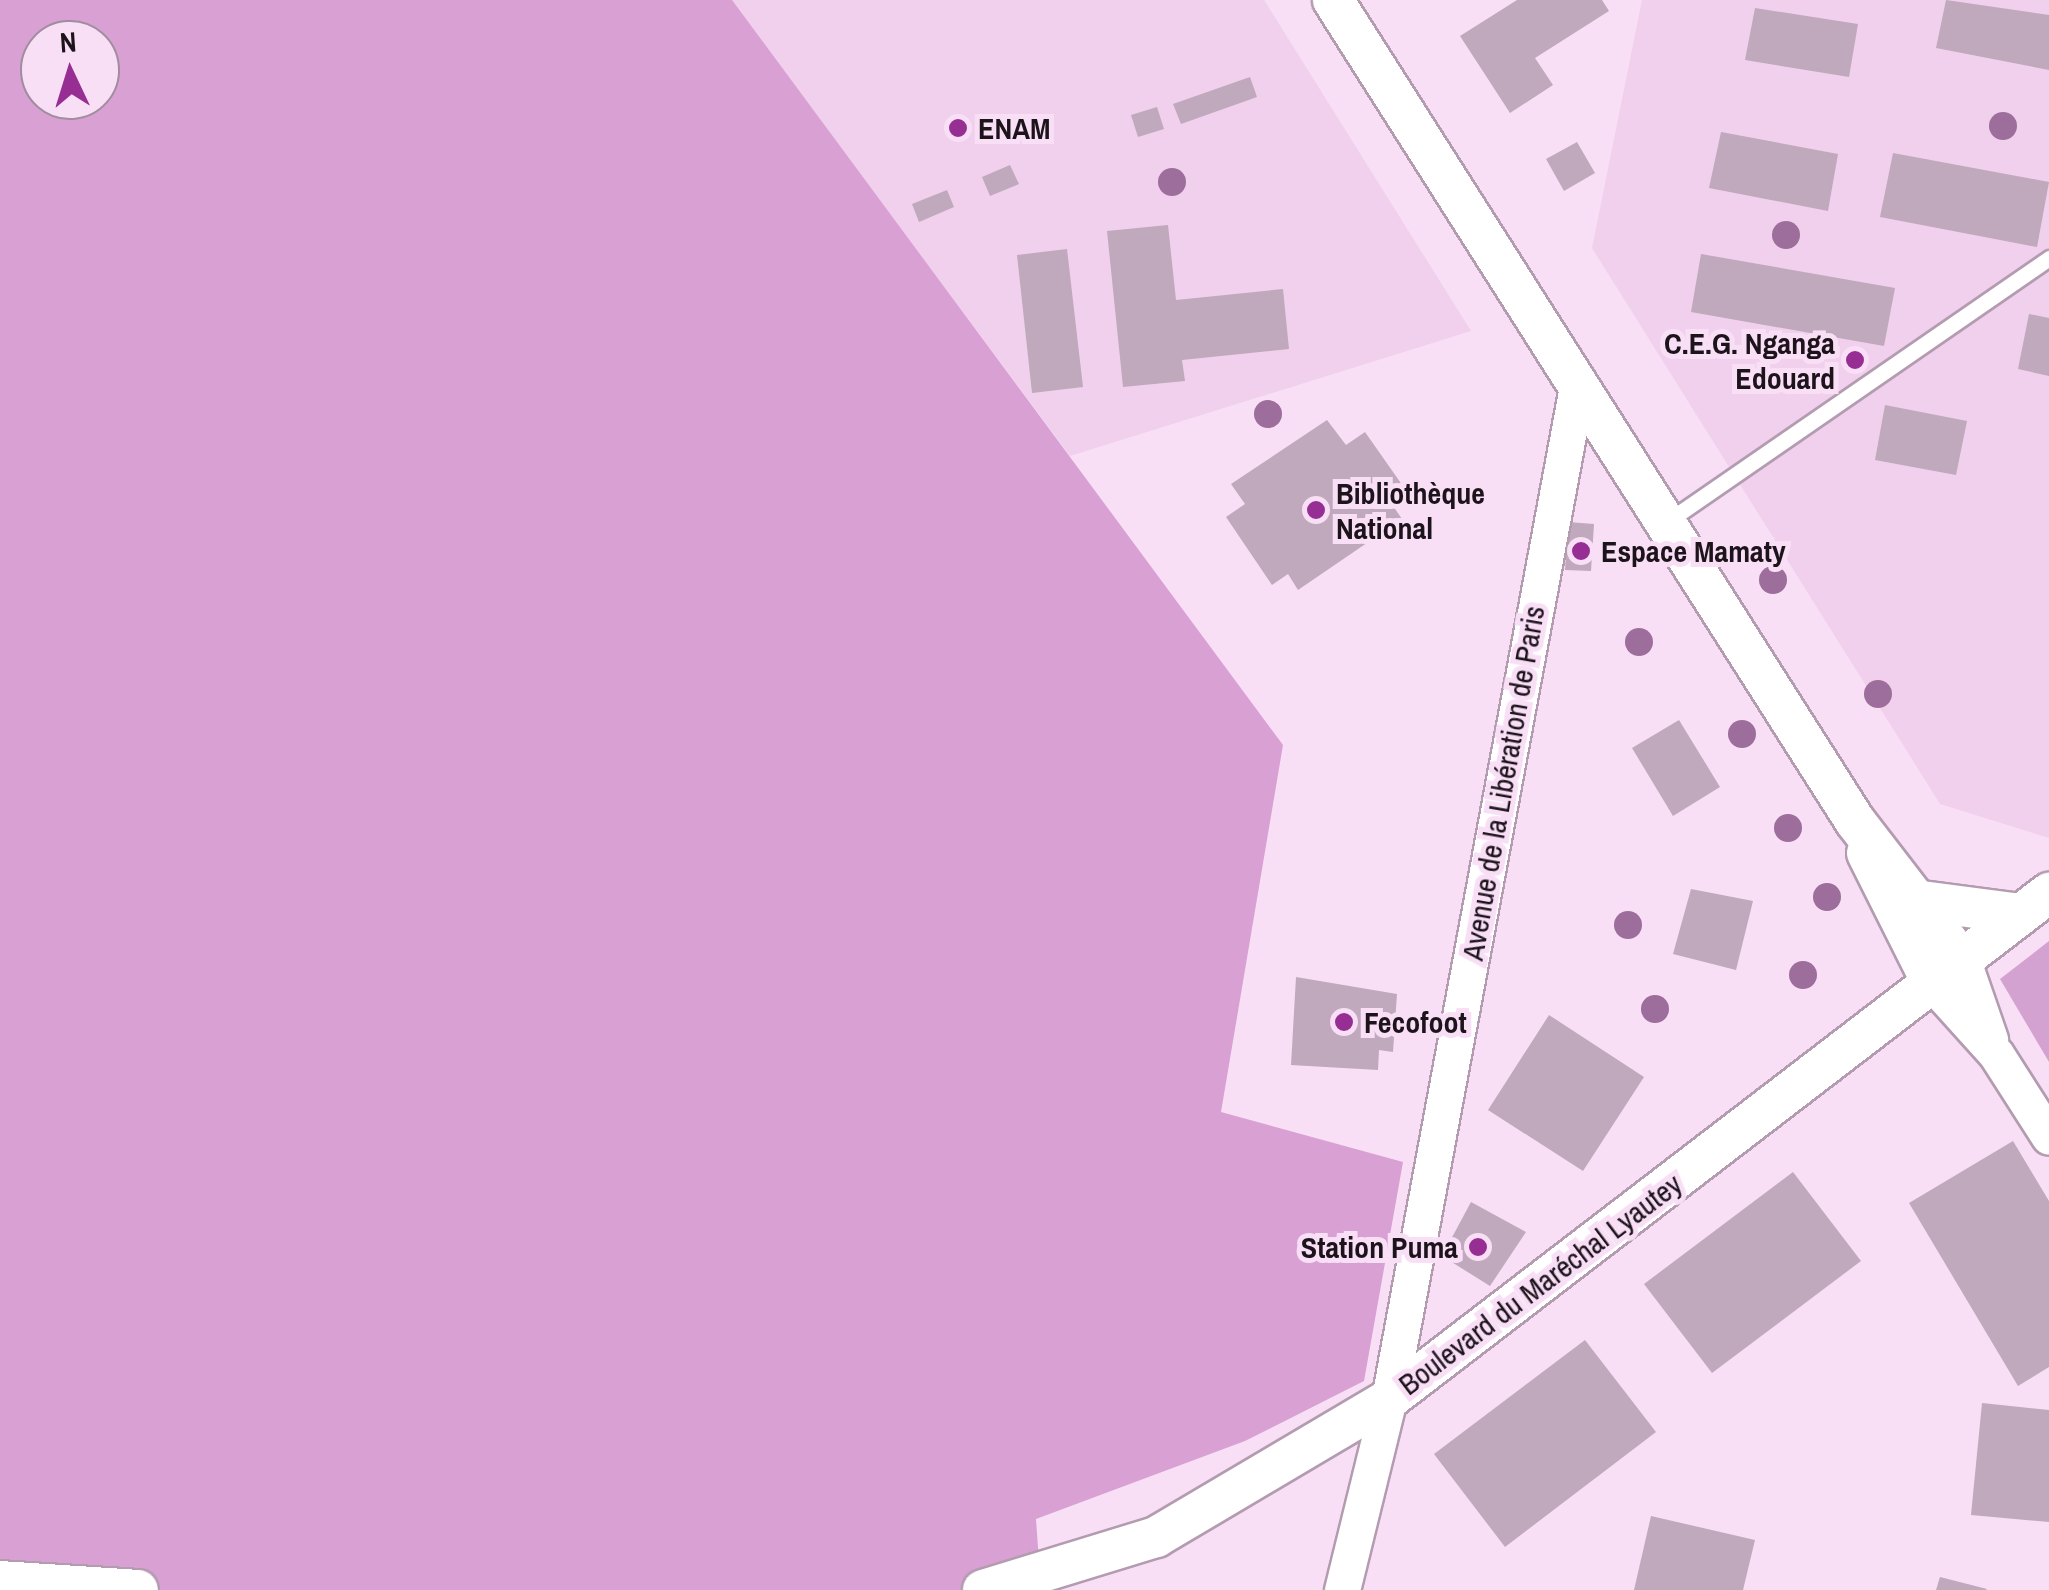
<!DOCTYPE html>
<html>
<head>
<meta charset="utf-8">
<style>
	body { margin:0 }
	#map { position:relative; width:2049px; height:1590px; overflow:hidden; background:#f8dff6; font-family:"Archivo Narrow",sans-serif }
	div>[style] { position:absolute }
	.built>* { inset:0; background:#f0d0ec }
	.green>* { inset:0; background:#d4a2d0 }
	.forest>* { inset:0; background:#d9a0d4 }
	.building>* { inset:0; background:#c0a8bd }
	.roads { filter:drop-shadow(2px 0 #b39bb0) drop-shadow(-2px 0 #b39bb0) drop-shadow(0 2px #b39bb0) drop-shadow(0 -2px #b39bb0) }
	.service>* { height:15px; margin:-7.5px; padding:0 7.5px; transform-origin:7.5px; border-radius:7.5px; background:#fff }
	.tertiary>* { height:35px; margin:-17.5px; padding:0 17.5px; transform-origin:17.5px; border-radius:17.5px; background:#fff }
	.secondary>* { height:40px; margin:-20px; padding:0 20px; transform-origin:20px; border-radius:20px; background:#fff }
	.trees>* { width:28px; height:28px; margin:-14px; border-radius:50%; background:#9d6d9b }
	.dots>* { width:28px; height:28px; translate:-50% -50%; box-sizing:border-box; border:5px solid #f8dff6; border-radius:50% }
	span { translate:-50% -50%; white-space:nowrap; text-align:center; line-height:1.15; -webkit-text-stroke:10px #f8dff6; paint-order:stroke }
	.poi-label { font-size:30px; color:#1c131b; font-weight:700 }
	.left { translate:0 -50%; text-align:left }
	.right { translate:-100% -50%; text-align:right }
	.street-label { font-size:30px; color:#1c131b }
	.north { position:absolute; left:20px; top:20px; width:100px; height:100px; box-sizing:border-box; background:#f8dff6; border:2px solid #a08d9e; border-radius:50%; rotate:356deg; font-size:28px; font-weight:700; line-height:40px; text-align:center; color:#1c131b }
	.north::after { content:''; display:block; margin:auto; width:35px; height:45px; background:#962e93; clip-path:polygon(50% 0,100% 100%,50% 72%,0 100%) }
</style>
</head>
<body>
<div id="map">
	<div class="built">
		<div style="clip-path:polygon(731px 0,1264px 0,1471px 331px,1070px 456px)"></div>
		<div style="clip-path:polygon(1642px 0,2049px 0,2049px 838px,1940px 804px,1592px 248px)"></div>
	</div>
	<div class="green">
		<div style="clip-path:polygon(2049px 941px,2049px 1062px,2000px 979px)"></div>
	</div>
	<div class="forest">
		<div style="clip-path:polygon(evenodd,0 0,732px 0,1283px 745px,1221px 1112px,1403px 1162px,1364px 1381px,1245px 1441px,1036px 1519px,1041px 1590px,0 1590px,0 0,40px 40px,100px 40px,100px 100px,40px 100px,40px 40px)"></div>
	</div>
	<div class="building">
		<div style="clip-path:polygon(1517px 0,1602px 0,1609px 11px,1535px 58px,1553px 85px,1510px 113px,1460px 36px)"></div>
		<div style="clip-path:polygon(1946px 0,2049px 15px,2049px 70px,1936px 48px)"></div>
		<div style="clip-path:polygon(1755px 8px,1858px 24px,1849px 77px,1745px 60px)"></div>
		<div style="clip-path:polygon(1250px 77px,1257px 97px,1181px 124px,1173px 104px)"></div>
		<div style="clip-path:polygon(1157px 107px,1164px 129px,1138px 137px,1131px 115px)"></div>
		<div style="clip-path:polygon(1721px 132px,1838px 154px,1828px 211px,1709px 188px)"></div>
		<div style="clip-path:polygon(1577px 142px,1595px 173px,1564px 191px,1546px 159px)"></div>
		<div style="clip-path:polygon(1893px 153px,2049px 182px,2037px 247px,1880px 217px)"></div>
		<div style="clip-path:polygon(1010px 165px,1019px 184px,990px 196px,982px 177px)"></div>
		<div style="clip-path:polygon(947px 190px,954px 207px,919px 222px,912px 204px)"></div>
		<div style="clip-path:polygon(1168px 225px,1176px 300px,1283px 289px,1289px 349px,1182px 360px,1185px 381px,1123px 387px,1107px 231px)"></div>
		<div style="clip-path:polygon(1067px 249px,1083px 387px,1032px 393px,1017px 255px)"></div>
		<div style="clip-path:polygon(1701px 254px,1895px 288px,1884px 346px,1691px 312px)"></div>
		<div style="clip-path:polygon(2029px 314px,2049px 318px,2049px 376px,2018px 369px)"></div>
		<div style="clip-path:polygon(1885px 405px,1967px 421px,1956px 475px,1875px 460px)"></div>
		<div style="clip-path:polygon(1327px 420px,1346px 445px,1365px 432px,1405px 489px,1389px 500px,1402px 519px,1298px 590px,1288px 574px,1272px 585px,1226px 517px,1245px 504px,1231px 484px)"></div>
		<div style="clip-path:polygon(1568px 522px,1594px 524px,1591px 571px,1565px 570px)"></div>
		<div style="clip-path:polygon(1679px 720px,1720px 787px,1673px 816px,1632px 748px)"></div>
		<div style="clip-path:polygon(1691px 889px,1753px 901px,1736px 970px,1673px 954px)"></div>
		<div style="clip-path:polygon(1296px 977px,1397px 994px,1393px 1052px,1379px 1050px,1378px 1070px,1291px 1065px)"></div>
		<div style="clip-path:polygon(1549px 1015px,1644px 1077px,1583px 1171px,1488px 1110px)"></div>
		<div style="clip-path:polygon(2013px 1141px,2049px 1201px,2049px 1367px,2018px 1386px,1909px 1203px)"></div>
		<div style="clip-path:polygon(1793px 1172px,1861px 1261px,1712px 1373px,1644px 1284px)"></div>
		<div style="clip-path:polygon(1471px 1202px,1526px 1232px,1490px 1286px,1442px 1256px)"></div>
		<div style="clip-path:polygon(1585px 1340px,1656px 1432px,1505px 1547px,1434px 1454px)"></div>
		<div style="clip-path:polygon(1982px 1403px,2049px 1410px,2049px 1522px,1971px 1515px)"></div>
		<div style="clip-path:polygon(1651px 1516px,1755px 1540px,1743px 1590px,1634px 1590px)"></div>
		<div style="clip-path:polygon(1940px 1577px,1987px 1589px,1986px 1590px,1936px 1590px)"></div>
	</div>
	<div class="roads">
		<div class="service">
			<div style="left:1665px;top:523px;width:467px;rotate:-34.6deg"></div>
		</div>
		<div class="tertiary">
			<div style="left:1963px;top:961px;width:83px;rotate:70.9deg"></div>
			<div style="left:1932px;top:983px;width:96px;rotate:48deg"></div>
			<div style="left:1996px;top:1054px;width:98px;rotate:57.4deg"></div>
			<div style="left:1342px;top:1590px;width:197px;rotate:-76.2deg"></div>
			<div style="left:1389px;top:1399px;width:1029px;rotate:-79.48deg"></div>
		</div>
		<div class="secondary">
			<div style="left:1333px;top:0;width:973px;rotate:57.55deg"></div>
			<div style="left:1855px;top:821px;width:177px;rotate:52.4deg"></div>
			<div style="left:1867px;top:853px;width:145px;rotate:63.4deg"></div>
			<div style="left:1922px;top:901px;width:100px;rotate:7.5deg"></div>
			<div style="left:0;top:1581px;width:138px;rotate:3.7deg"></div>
			<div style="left:983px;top:1590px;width:181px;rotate:-17deg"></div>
			<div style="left:1156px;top:1537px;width:271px;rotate:-30.6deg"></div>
			<div style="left:1389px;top:1399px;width:832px;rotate:-37.48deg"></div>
		</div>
	</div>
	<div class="trees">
		<div style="left:2003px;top:126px"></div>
		<div style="left:1172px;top:182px"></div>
		<div style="left:1786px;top:235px"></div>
		<div style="left:1268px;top:414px"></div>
		<div style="left:1773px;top:580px"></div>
		<div style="left:1639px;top:642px"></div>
		<div style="left:1878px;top:694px"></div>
		<div style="left:1742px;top:734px"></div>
		<div style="left:1788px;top:828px"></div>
		<div style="left:1827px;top:897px"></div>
		<div style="left:1628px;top:925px"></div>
		<div style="left:1803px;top:975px"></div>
		<div style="left:1655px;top:1009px"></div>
	</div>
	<div class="dots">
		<div style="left:958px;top:128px;background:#962e93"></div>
		<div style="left:1855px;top:360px;background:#962e93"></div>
		<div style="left:1316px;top:510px;background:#962e93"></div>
		<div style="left:1581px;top:551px;background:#962e93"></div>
		<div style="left:1344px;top:1022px;background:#962e93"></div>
		<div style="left:1478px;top:1247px;background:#962e93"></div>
	</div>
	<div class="poi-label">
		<span class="left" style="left:978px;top:128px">ENAM</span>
		<span class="right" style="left:1835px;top:360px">C.E.G. Nganga<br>Edouard</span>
		<span class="left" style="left:1336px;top:510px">Bibliothèque<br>National</span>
		<span class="left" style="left:1601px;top:551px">Espace Mamaty</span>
		<span class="left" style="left:1364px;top:1022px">Fecofoot</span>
		<span class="right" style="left:1458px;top:1247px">Station Puma</span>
	</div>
	<div class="street-label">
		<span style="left:1503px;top:783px;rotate:-80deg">Avenue de la Libération de Paris</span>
		<span style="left:1540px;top:1284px;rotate:-37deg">Boulevard du Maréchal Lyautey</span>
	</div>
	<div class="north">N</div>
</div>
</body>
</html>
